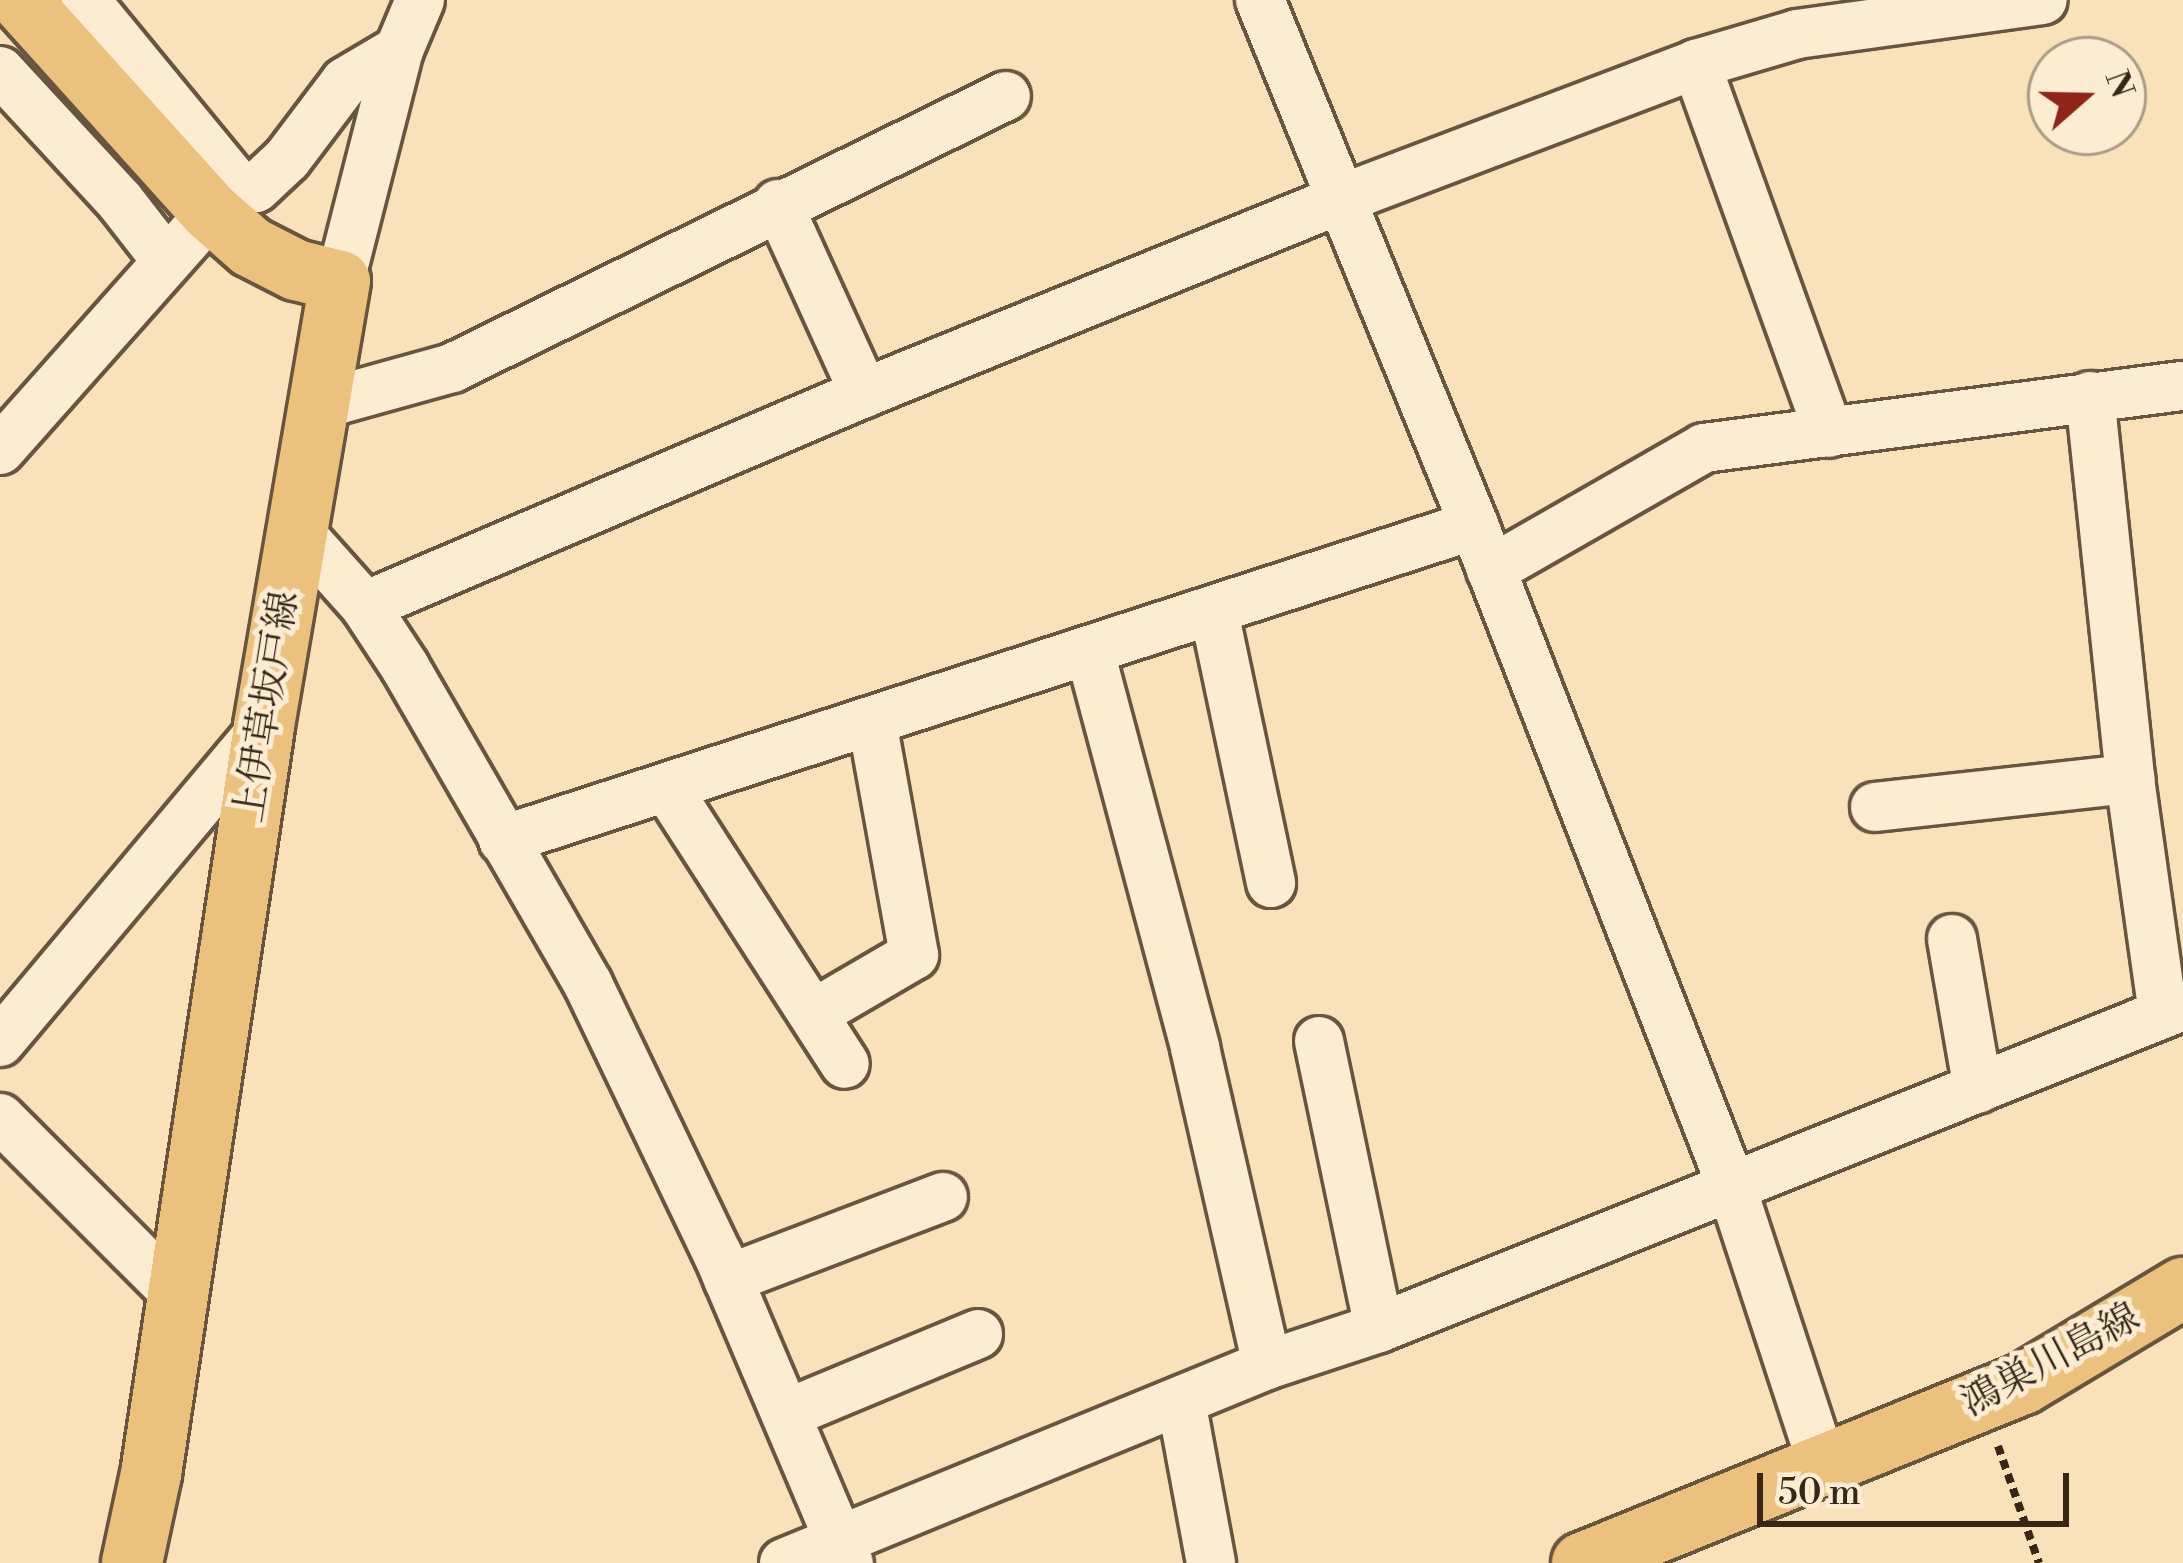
<!DOCTYPE html>
<html>
<head>
<meta charset="utf-8">
<style>
	body { margin:0 }
	#map { position:relative; width:2183px; height:1563px; overflow:hidden; background:#f9e2ba; font-family:"Libre Bodoni","Noto Serif JP",serif }
	div>[style] { position:absolute }
	.path>* { height:8px; margin-top:-4px; transform-origin:0; background:repeating-linear-gradient(90deg,#382616 0 9px,transparent 0 15px) }
	.roads { filter:drop-shadow(3px 0 #68553f) drop-shadow(-3px 0 #68553f) drop-shadow(0 3px #68553f) drop-shadow(0 -3px #68553f) }
	.minor>* { height:48px; margin:-24px; padding:0 24px; transform-origin:24px; border-radius:24px; background:#fbecd2 }
	.major>* { height:60px; margin:-30px; padding:0 30px; transform-origin:30px; border-radius:30px; background:#ecc17d }
	span { translate:-50% -50%; white-space:nowrap; text-align:center; line-height:1.15; -webkit-text-stroke:10px #fbecd2; paint-order:stroke }
	.street-label { font-size:39px; color:#382616 }
	.north { position:absolute; left:2027px; top:36px; width:120px; height:120px; box-sizing:border-box; background:#fbecd2; border:3px solid #ad9d87; border-radius:50%; rotate:70deg; font-size:33px; font-weight:700; line-height:48px; text-align:center; color:#382616 }
	.north::after { content:''; display:block; margin:auto; width:42px; height:54px; background:#8f2418; clip-path:polygon(50% 0,100% 100%,50% 72%,0 100%) }
	.scale { position:absolute; left:1757px; top:1473px; width:312px; height:54px; box-sizing:border-box; border:6px solid #382616; border-top:0; padding-left:15px; font-size:36px; line-height:42px; white-space:nowrap; color:#382616; -webkit-text-stroke:9px #fbecd2; paint-order:stroke }
</style>
</head>
<body>
<div id="map">
	<div class="path">
		<div style="left:1998px;top:1446px;width:124px;rotate:70.7deg"></div>
	</div>
	<div class="roads">
		<div class="minor">
			<div style="left:85px;top:0;width:241px;rotate:50.6deg"></div>
			<div style="left:238px;top:186px;width:18px;rotate:6deg"></div>
			<div style="left:256px;top:188px;width:42px;rotate:-43.1deg"></div>
			<div style="left:287px;top:159px;width:96px;rotate:-53deg"></div>
			<div style="left:345px;top:82px;width:63px;rotate:-30.7deg"></div>
			<div style="left:1260px;top:0;width:567px;rotate:67.82deg"></div>
			<div style="left:1474px;top:525px;width:708px;rotate:68.72deg"></div>
			<div style="left:1731px;top:1185px;width:296px;rotate:71.9deg"></div>
			<div style="left:1696px;top:64px;width:392px;rotate:70.2deg"></div>
			<div style="left:0;top:71px;width:177px;rotate:47.3deg"></div>
			<div style="left:120px;top:201px;width:75px;rotate:52.1deg"></div>
			<div style="left:778px;top:204px;width:208px;rotate:65.5deg"></div>
			<div style="left:340px;top:281px;width:238px;rotate:-75.7deg"></div>
			<div style="left:399px;top:50px;width:54px;rotate:-67.2deg"></div>
			<div style="left:2090px;top:396px;width:385px;rotate:84deg"></div>
			<div style="left:2130px;top:779px;width:237px;rotate:82deg"></div>
			<div style="left:319px;top:405px;width:138px;rotate:-15.5deg"></div>
			<div style="left:452px;top:368px;width:617px;rotate:-26.15deg"></div>
			<div style="left:0;top:450px;width:318px;rotate:-48.4deg"></div>
			<div style="left:298px;top:531px;width:101px;rotate:48.2deg"></div>
			<div style="left:365px;top:606px;width:73px;rotate:56.7deg"></div>
			<div style="left:405px;top:667px;width:366px;rotate:60deg"></div>
			<div style="left:588px;top:984px;width:301px;rotate:64.4deg"></div>
			<div style="left:718px;top:1255px;width:335px;rotate:67deg"></div>
			<div style="left:1491px;top:570px;width:245px;rotate:-29.8deg"></div>
			<div style="left:1704px;top:448px;width:483px;rotate:-7.4deg"></div>
			<div style="left:365px;top:606px;width:543px;rotate:-23.12deg"></div>
			<div style="left:864px;top:393px;width:518px;rotate:-22.11deg"></div>
			<div style="left:1344px;top:198px;width:377px;rotate:-20.8deg"></div>
			<div style="left:1696px;top:64px;width:105px;rotate:-16.5deg"></div>
			<div style="left:1797px;top:34px;width:248px;rotate:-7.9deg"></div>
			<div style="left:1214px;top:612px;width:277px;rotate:78.1deg"></div>
			<div style="left:1090px;top:652px;width:410px;rotate:75.1deg"></div>
			<div style="left:1195px;top:1048px;width:325px;rotate:77.2deg"></div>
			<div style="left:667px;top:788px;width:328px;rotate:57.2deg"></div>
			<div style="left:1875px;top:807px;width:257px;rotate:-6.3deg"></div>
			<div style="left:503px;top:840px;width:1021px;rotate:-17.97deg"></div>
			<div style="left:1952px;top:939px;width:152px;rotate:80.2deg"></div>
			<div style="left:813px;top:1014px;width:117px;rotate:-30.3deg"></div>
			<div style="left:914px;top:955px;width:237px;rotate:-100.2deg"></div>
			<div style="left:1319px;top:1041px;width:293px;rotate:78.2deg"></div>
			<div style="left:0;top:1042px;width:411px;rotate:-50deg"></div>
			<div style="left:0;top:1118px;width:247px;rotate:45deg"></div>
			<div style="left:728px;top:1279px;width:230px;rotate:-20.9deg"></div>
			<div style="left:1181px;top:1401px;width:165px;rotate:79.5deg"></div>
			<div style="left:786px;top:1414px;width:208px;rotate:-22.6deg"></div>
			<div style="left:784px;top:1563px;width:522px;rotate:-22.29deg"></div>
			<div style="left:1267px;top:1365px;width:118px;rotate:-18.3deg"></div>
			<div style="left:1379px;top:1328px;width:866px;rotate:-21.83deg"></div>
		</div>
		<div class="major">
			<div style="left:20px;top:0;width:285px;rotate:48deg"></div>
			<div style="left:211px;top:212px;width:53px;rotate:41.2deg"></div>
			<div style="left:251px;top:247px;width:51px;rotate:27.1deg"></div>
			<div style="left:296px;top:270px;width:45px;rotate:14deg"></div>
			<div style="left:340px;top:281px;width:452px;rotate:99.7deg"></div>
			<div style="left:264px;top:727px;width:755px;rotate:98.6deg"></div>
			<div style="left:151px;top:1474px;width:91px;rotate:102.1deg"></div>
			<div style="left:1582px;top:1563px;width:476px;rotate:-22.1deg"></div>
			<div style="left:2023px;top:1384px;width:187px;rotate:-31deg"></div>
		</div>
	</div>
	<div class="street-label">
		<span style="left:268px;top:707px;rotate:-81deg">上伊草坂戸線</span>
		<span style="left:2051px;top:1361px;rotate:-28deg">鴻巣川島線</span>
	</div>
	<div class="north">N</div>
	<div class="scale">50 m</div>
</div>
</body>
</html>
